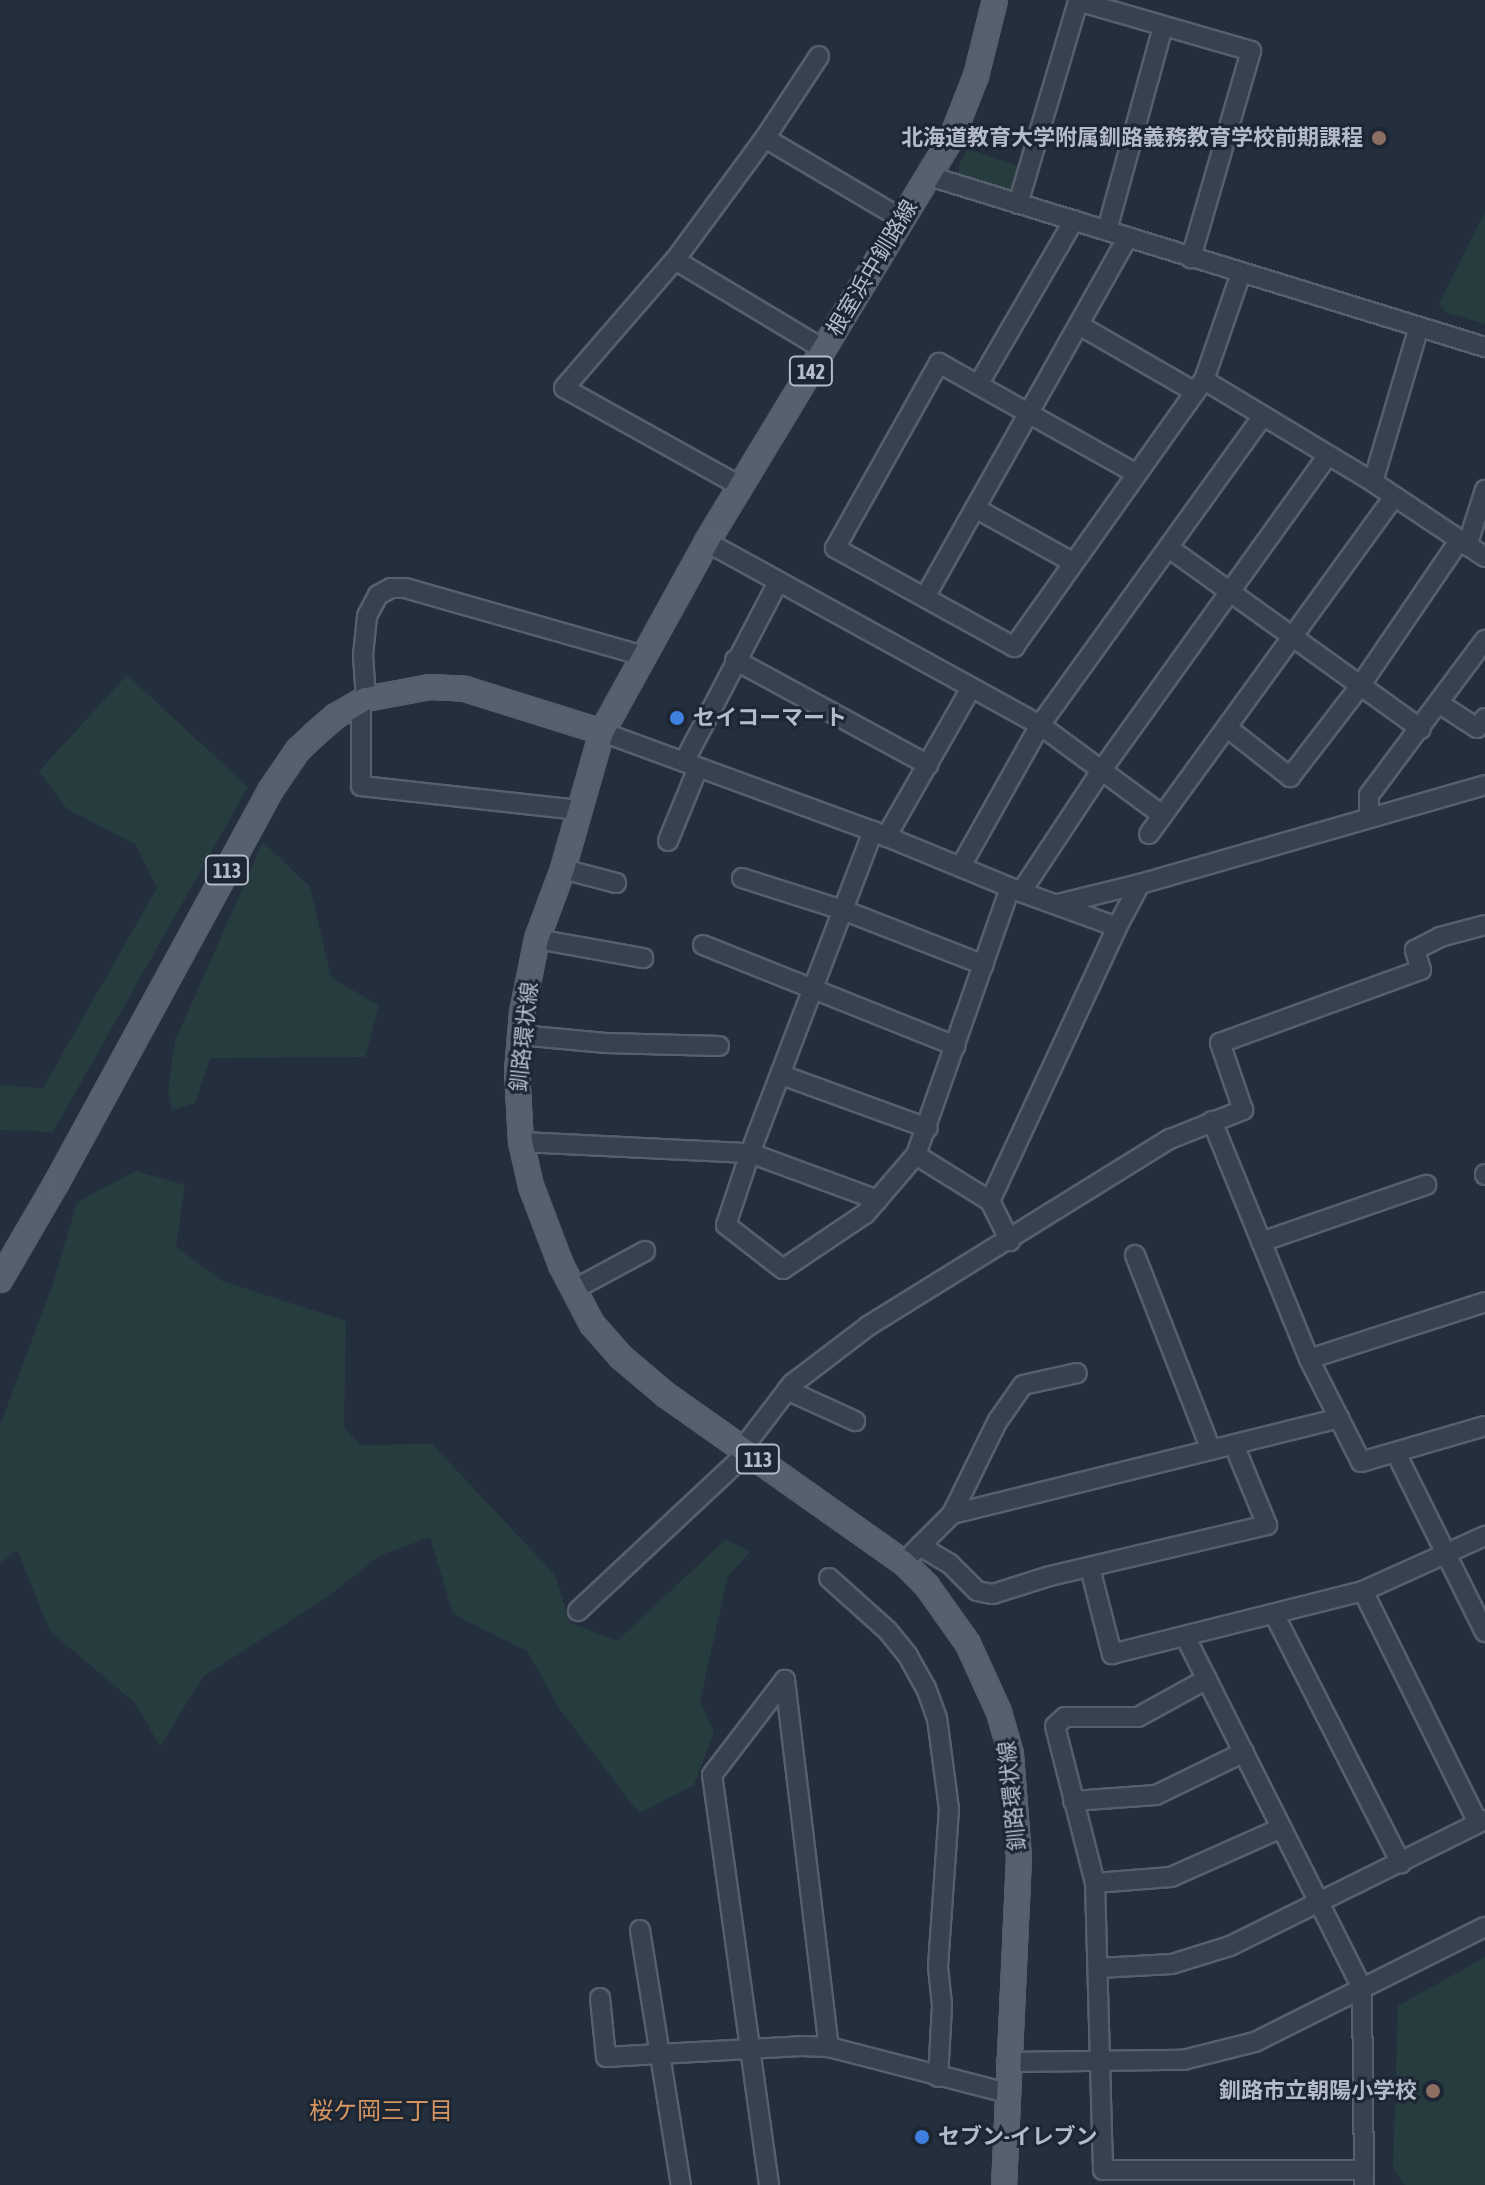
<!DOCTYPE html>
<html>
<head>
<meta charset="utf-8">
<style>
	body { margin:0 }
	#map { position:relative; width:1485px; height:2185px; overflow:hidden; background:#242f3e; font-family:"Asap Condensed","Noto Sans JP",sans-serif }
	div>[style] { position:absolute }
	.green>* { inset:0; background:#263c3f }
	.roads { filter:drop-shadow(2px 0 #565f6c) drop-shadow(-2px 0 #565f6c) drop-shadow(0 2px #565f6c) drop-shadow(0 -2px #565f6c) }
	.minor>* { height:18px; margin:-9px; padding:0 9px; transform-origin:9px; border-radius:9px; background:#38414e }
	.major>* { height:22px; margin:-11px; padding:0 11px; transform-origin:11px; border-radius:11px; background:#56606e }
	.dots>* { width:22px; height:22px; translate:-50% -50%; box-sizing:border-box; border:4px solid #1d2633; border-radius:50% }
	span { translate:-50% -50%; white-space:nowrap; text-align:center; line-height:1.15; -webkit-text-stroke:6px #1d2633; paint-order:stroke }
	.shield-label span { padding:2px 6px; background:#1d2633; border:2px solid; border-radius:6px; -webkit-text-stroke-width:0 }
	.shield-label { font-size:20px; color:#b4bcc9; font-weight:700 }
	.poi-label { font-size:22px; color:#b4bcc9; font-weight:700 }
	.right { translate:-100% -50%; text-align:right }
	.left { translate:0 -50%; text-align:left }
	.street-label { font-size:22px; color:#b4bcc9 }
	.neighbourhood-label { font-size:24px; color:#d59563 }
</style>
</head>
<body>
<div id="map">
	<div class="green">
		<div style="clip-path:polygon(967px 149px,1021px 167px,1016px 185px,1005px 193px,959px 176px,958px 167px)"></div>
		<div style="clip-path:polygon(1485px 212px,1485px 324px,1447px 313px,1439px 304px)"></div>
		<div style="clip-path:polygon(127px 675px,248px 787px,53px 1132px,0 1130px,0 1085px,43px 1088px,157px 888px,135px 844px,67px 809px,39px 771px)"></div>
		<div style="clip-path:polygon(263px 842px,310px 887px,331px 977px,379px 1006px,365px 1057px,210px 1058px,195px 1103px,172px 1110px,168px 1091px,175px 1041px)"></div>
		<div style="clip-path:polygon(136px 1171px,185px 1185px,176px 1247px,222px 1281px,346px 1321px,344px 1427px,360px 1445px,432px 1444px,555px 1575px,570px 1623px,617px 1641px,726px 1539px,750px 1552px,728px 1576px,700px 1701px,714px 1732px,694px 1785px,639px 1813px,561px 1711px,527px 1651px,453px 1614px,430px 1537px,379px 1556px,330px 1595px,203px 1677px,160px 1746px,135px 1703px,50px 1631px,17px 1550px,0 1563px,0 1425px,54px 1281px,77px 1202px)"></div>
		<div style="clip-path:polygon(1485px 1957px,1485px 2185px,1405px 2185px,1393px 2169px,1398px 2006px)"></div>
	</div>
	<div class="roads">
		<div class="minor">
			<div style="left:765px;top:138px;width:159px;rotate:30.6deg"></div>
			<div style="left:929px;top:176px;width:582px;rotate:17.1deg"></div>
			<div style="left:1018px;top:204px;width:212px;rotate:-73.5deg"></div>
			<div style="left:1078px;top:1px;width:180px;rotate:16.1deg"></div>
			<div style="left:1251px;top:51px;width:216px;rotate:106.2deg"></div>
			<div style="left:1107px;top:230px;width:211px;rotate:-74.6deg"></div>
			<div style="left:675px;top:260px;width:173px;rotate:31deg"></div>
			<div style="left:1079px;top:325px;width:134px;rotate:30deg"></div>
			<div style="left:1204px;top:380px;width:197px;rotate:31.1deg"></div>
			<div style="left:1373px;top:482px;width:135px;rotate:33.8deg"></div>
			<div style="left:978px;top:385px;width:191px;rotate:-59.8deg"></div>
			<div style="left:1135px;top:473px;width:225px;rotate:-150.7deg"></div>
			<div style="left:939px;top:363px;width:212px;rotate:119.3deg"></div>
			<div style="left:835px;top:548px;width:205px;rotate:28.9deg"></div>
			<div style="left:1014px;top:647px;width:328px;rotate:-54.6deg"></div>
			<div style="left:1204px;top:380px;width:113px;rotate:-70.9deg"></div>
			<div style="left:1373px;top:482px;width:162px;rotate:-73.5deg"></div>
			<div style="left:740px;top:486px;width:201px;rotate:-150.9deg"></div>
			<div style="left:564px;top:388px;width:169px;rotate:-49.1deg"></div>
			<div style="left:675px;top:260px;width:152px;rotate:-53.6deg"></div>
			<div style="left:765px;top:138px;width:98px;rotate:-56.6deg"></div>
			<div style="left:975px;top:508px;width:111px;rotate:29.1deg"></div>
			<div style="left:707px;top:542px;width:380px;rotate:28.8deg"></div>
			<div style="left:1040px;top:725px;width:152px;rotate:36.4deg"></div>
			<div style="left:1467px;top:546px;width:59px;rotate:-72.2deg"></div>
			<div style="left:1169px;top:548px;width:310px;rotate:35.7deg"></div>
			<div style="left:925px;top:597px;width:413px;rotate:-60.6deg"></div>
			<div style="left:735px;top:660px;width:220px;rotate:28.5deg"></div>
			<div style="left:366px;top:699px;width:44px;rotate:-93.9deg"></div>
			<div style="left:363px;top:655px;width:39px;rotate:-84deg"></div>
			<div style="left:367px;top:616px;width:24px;rotate:-62deg"></div>
			<div style="left:378px;top:595px;width:15px;rotate:-28deg"></div>
			<div style="left:391px;top:588px;width:14px"></div>
			<div style="left:405px;top:588px;width:248px;rotate:15.9deg"></div>
			<div style="left:361px;top:701px;width:85px;rotate:90deg"></div>
			<div style="left:361px;top:786px;width:219px;rotate:6.3deg"></div>
			<div style="left:1440px;top:704px;width:44px;rotate:33deg"></div>
			<div style="left:1477px;top:728px;width:13px;rotate:-51deg"></div>
			<div style="left:1229px;top:729px;width:78px;rotate:38.2deg"></div>
			<div style="left:1290px;top:777px;width:115px;rotate:-52.4deg"></div>
			<div style="left:1360px;top:686px;width:176px;rotate:-55.7deg"></div>
			<div style="left:602px;top:732px;width:289px;rotate:20.1deg"></div>
			<div style="left:873px;top:831px;width:160px;rotate:22.4deg"></div>
			<div style="left:1021px;top:892px;width:102px;rotate:20deg"></div>
			<div style="left:684px;top:762px;width:203px;rotate:-62.4deg"></div>
			<div style="left:1369px;top:816px;width:21px;rotate:-90deg"></div>
			<div style="left:1369px;top:795px;width:194px;rotate:-53.2deg"></div>
			<div style="left:873px;top:831px;width:345px;rotate:110.9deg"></div>
			<div style="left:750px;top:1153px;width:76px;rotate:108.4deg"></div>
			<div style="left:726px;top:1225px;width:72px;rotate:37.7deg"></div>
			<div style="left:783px;top:1269px;width:99px;rotate:-33.9deg"></div>
			<div style="left:865px;top:1214px;width:78px;rotate:-49.2deg"></div>
			<div style="left:916px;top:1155px;width:283px;rotate:-70.6deg"></div>
			<div style="left:1149px;top:834px;width:417px;rotate:-54deg"></div>
			<div style="left:886px;top:837px;width:172px;rotate:-60.3deg"></div>
			<div style="left:668px;top:841px;width:79px;rotate:-67.7deg"></div>
			<div style="left:961px;top:866px;width:162px;rotate:-60.7deg"></div>
			<div style="left:1040px;top:725px;width:381px;rotate:-54.2deg"></div>
			<div style="left:563px;top:869px;width:55px;rotate:14.8deg"></div>
			<div style="left:742px;top:878px;width:106px;rotate:17.6deg"></div>
			<div style="left:843px;top:910px;width:151px;rotate:21.3deg"></div>
			<div style="left:1021px;top:892px;width:145px;rotate:-56.5deg"></div>
			<div style="left:1101px;top:771px;width:388px;rotate:-54.3deg"></div>
			<div style="left:1058px;top:904px;width:84px;rotate:-13.7deg"></div>
			<div style="left:1140px;top:884px;width:359px;rotate:-16deg"></div>
			<div style="left:537px;top:939px;width:108px;rotate:10.2deg"></div>
			<div style="left:703px;top:945px;width:272px;rotate:21.8deg"></div>
			<div style="left:520px;top:1035px;width:86px;rotate:5.3deg"></div>
			<div style="left:606px;top:1043px;width:113px;rotate:1.5deg"></div>
			<div style="left:782px;top:1075px;width:155px;rotate:20deg"></div>
			<div style="left:1212px;top:1121px;width:257px;rotate:67.8deg"></div>
			<div style="left:1309px;top:1359px;width:115px;rotate:63.2deg"></div>
			<div style="left:1361px;top:1462px;width:129px;rotate:-16.2deg"></div>
			<div style="left:521px;top:1142px;width:229px;rotate:2.8deg"></div>
			<div style="left:750px;top:1153px;width:136px;rotate:20.2deg"></div>
			<div style="left:916px;top:1155px;width:87px;rotate:31.9deg"></div>
			<div style="left:990px;top:1201px;width:45px;rotate:63.4deg"></div>
			<div style="left:1485px;top:1174px;width:1px;rotate:90deg"></div>
			<div style="left:990px;top:1201px;width:302px;rotate:-65.1deg"></div>
			<div style="left:1117px;top:927px;width:49px;rotate:-61.9deg"></div>
			<div style="left:1261px;top:1242px;width:175px;rotate:-19.1deg"></div>
			<div style="left:1135px;top:1255px;width:209px;rotate:68.7deg"></div>
			<div style="left:573px;top:1290px;width:82px;rotate:-28.4deg"></div>
			<div style="left:1309px;top:1359px;width:185px;rotate:-17.9deg"></div>
			<div style="left:787px;top:1390px;width:75px;rotate:24.5deg"></div>
			<div style="left:743px;top:1448px;width:81px;rotate:-52.6deg"></div>
			<div style="left:792px;top:1384px;width:96px;rotate:-37.3deg"></div>
			<div style="left:868px;top:1326px;width:355px;rotate:-31.8deg"></div>
			<div style="left:1170px;top:1139px;width:79px;rotate:-21.7deg"></div>
			<div style="left:1243px;top:1110px;width:71px;rotate:-108.9deg"></div>
			<div style="left:1220px;top:1043px;width:214px;rotate:-20deg"></div>
			<div style="left:1421px;top:970px;width:21px;rotate:-107deg"></div>
			<div style="left:1415px;top:950px;width:28px;rotate:-27deg"></div>
			<div style="left:1440px;top:937px;width:47px;rotate:-14.9deg"></div>
			<div style="left:1396px;top:1453px;width:200px;rotate:63.6deg"></div>
			<div style="left:952px;top:1514px;width:399px;rotate:-13.9deg"></div>
			<div style="left:920px;top:1546px;width:35px;rotate:31deg"></div>
			<div style="left:950px;top:1564px;width:38px;rotate:45deg"></div>
			<div style="left:977px;top:1591px;width:16px;rotate:11deg"></div>
			<div style="left:993px;top:1594px;width:60px;rotate:-17.5deg"></div>
			<div style="left:1050px;top:1576px;width:223px;rotate:-13.2deg"></div>
			<div style="left:1267px;top:1525px;width:87px;rotate:-112.4deg"></div>
			<div style="left:913px;top:1553px;width:55px;rotate:-45deg"></div>
			<div style="left:952px;top:1514px;width:102px;rotate:-63.9deg"></div>
			<div style="left:997px;top:1422px;width:45px;rotate:-54.9deg"></div>
			<div style="left:1023px;top:1385px;width:55px;rotate:-12.5deg"></div>
			<div style="left:1090px;top:1568px;width:89px;rotate:75.7deg"></div>
			<div style="left:1112px;top:1654px;width:259px;rotate:-14.1deg"></div>
			<div style="left:1363px;top:1591px;width:134px;rotate:-24.3deg"></div>
			<div style="left:829px;top:1578px;width:79px;rotate:41.9deg"></div>
			<div style="left:888px;top:1631px;width:32px;rotate:51deg"></div>
			<div style="left:908px;top:1656px;width:37px;rotate:61deg"></div>
			<div style="left:926px;top:1688px;width:32px;rotate:70deg"></div>
			<div style="left:937px;top:1718px;width:92px;rotate:82.5deg"></div>
			<div style="left:949px;top:1809px;width:158px;rotate:94deg"></div>
			<div style="left:938px;top:1967px;width:39px;rotate:84deg"></div>
			<div style="left:942px;top:2006px;width:71px;rotate:93.2deg"></div>
			<div style="left:1363px;top:1591px;width:259px;rotate:63.6deg"></div>
			<div style="left:578px;top:1611px;width:233px;rotate:-43.1deg"></div>
			<div style="left:1274px;top:1614px;width:280px;rotate:63deg"></div>
			<div style="left:1186px;top:1638px;width:392px;rotate:63.3deg"></div>
			<div style="left:1362px;top:1988px;width:197px;rotate:89.4deg"></div>
			<div style="left:1207px;top:1679px;width:79px;rotate:151.2deg"></div>
			<div style="left:1138px;top:1717px;width:73px;rotate:180deg"></div>
			<div style="left:1065px;top:1717px;width:13px;rotate:138deg"></div>
			<div style="left:1055px;top:1726px;width:162px;rotate:75.7deg"></div>
			<div style="left:1095px;top:1883px;width:287px;rotate:88.4deg"></div>
			<div style="left:1103px;top:2170px;width:261px"></div>
			<div style="left:1073px;top:1801px;width:83px;rotate:-4.1deg"></div>
			<div style="left:1156px;top:1795px;width:98px;rotate:-26deg"></div>
			<div style="left:1095px;top:1883px;width:76px;rotate:-4.5deg"></div>
			<div style="left:1171px;top:1877px;width:120px;rotate:-24deg"></div>
			<div style="left:640px;top:1930px;width:258px;rotate:80.9deg"></div>
			<div style="left:1099px;top:1968px;width:73px;rotate:-3.1deg"></div>
			<div style="left:1172px;top:1964px;width:61px;rotate:-17.2deg"></div>
			<div style="left:1230px;top:1946px;width:284px;rotate:-26.3deg"></div>
			<div style="left:600px;top:1998px;width:59px;rotate:84.2deg"></div>
			<div style="left:606px;top:2057px;width:195px;rotate:-3.2deg"></div>
			<div style="left:801px;top:2046px;width:28px;rotate:2deg"></div>
			<div style="left:829px;top:2047px;width:184px;rotate:14.5deg"></div>
			<div style="left:1007px;top:2062px;width:176px;rotate:-0.7deg"></div>
			<div style="left:1183px;top:2060px;width:74px;rotate:-14deg"></div>
			<div style="left:1255px;top:2042px;width:257px;rotate:-26.6deg"></div>
			<div style="left:769px;top:2185px;width:414px;rotate:-97.9deg"></div>
			<div style="left:712px;top:1775px;width:120px;rotate:-52.5deg"></div>
			<div style="left:785px;top:1680px;width:370px;rotate:83.2deg"></div>
		</div>
		<div class="major">
			<div style="left:995px;top:0;width:78px;rotate:104deg"></div>
			<div style="left:976px;top:76px;width:66px;rotate:111.5deg"></div>
			<div style="left:952px;top:137px;width:473px;rotate:121.2deg"></div>
			<div style="left:707px;top:542px;width:217px;rotate:118.9deg"></div>
			<div style="left:602px;top:732px;width:142px;rotate:105.9deg"></div>
			<div style="left:563px;top:869px;width:75px;rotate:110.4deg"></div>
			<div style="left:537px;top:939px;width:76px;rotate:101.5deg"></div>
			<div style="left:522px;top:1013px;width:58px;rotate:94.9deg"></div>
			<div style="left:517px;top:1071px;width:71px;rotate:86.8deg"></div>
			<div style="left:521px;top:1142px;width:45px;rotate:77.2deg"></div>
			<div style="left:531px;top:1186px;width:85px;rotate:69.2deg"></div>
			<div style="left:561px;top:1265px;width:67px;rotate:62.3deg"></div>
			<div style="left:592px;top:1324px;width:44px;rotate:48.7deg"></div>
			<div style="left:621px;top:1357px;width:59px;rotate:40.2deg"></div>
			<div style="left:666px;top:1395px;width:290px;rotate:35.2deg"></div>
			<div style="left:903px;top:1562px;width:34px;rotate:45deg"></div>
			<div style="left:927px;top:1586px;width:71px;rotate:54.7deg"></div>
			<div style="left:968px;top:1644px;width:75px;rotate:65.5deg"></div>
			<div style="left:999px;top:1712px;width:44px;rotate:74.1deg"></div>
			<div style="left:1011px;top:1754px;width:103px;rotate:85.6deg"></div>
			<div style="left:1019px;top:1857px;width:328px;rotate:92.6deg"></div>
			<div style="left:0;top:1280px;width:113px;rotate:-59.8deg"></div>
			<div style="left:57px;top:1182px;width:445px;rotate:-61.4deg"></div>
			<div style="left:270px;top:791px;width:50px;rotate:-55.7deg"></div>
			<div style="left:298px;top:750px;width:23px;rotate:-43deg"></div>
			<div style="left:315px;top:734px;width:28px;rotate:-41deg"></div>
			<div style="left:336px;top:716px;width:34px;rotate:-30deg"></div>
			<div style="left:366px;top:699px;width:65px;rotate:-10.6deg"></div>
			<div style="left:430px;top:687px;width:35px;rotate:3deg"></div>
			<div style="left:465px;top:689px;width:144px;rotate:17.4deg"></div>
		</div>
	</div>
	<div class="dots">
		<div style="left:1379px;top:138px;background:#8d6e63"></div>
		<div style="left:677px;top:718px;background:#3f7fe0"></div>
		<div style="left:1433px;top:2091px;background:#8d6e63"></div>
		<div style="left:922px;top:2137px;background:#3f7fe0"></div>
	</div>
	<div class="shield-label">
		<span style="left:811px;top:371px">142</span>
		<span style="left:227px;top:870px">113</span>
		<span style="left:758px;top:1459px">113</span>
	</div>
	<div class="poi-label">
		<span class="right" style="left:1363px;top:138px">北海道教育大学附属釧路義務教育学校前期課程</span>
		<span class="left" style="left:693px;top:718px">セイコーマート</span>
		<span class="right" style="left:1417px;top:2091px">釧路市立朝陽小学校</span>
		<span class="left" style="left:938px;top:2137px">セブン-イレブン</span>
	</div>
	<div class="street-label">
		<span style="left:872px;top:268px;rotate:-59deg">根室浜中釧路線</span>
		<span style="left:524px;top:1037px;rotate:-84deg">釧路環状線</span>
		<span style="left:1012px;top:1796px;rotate:-96deg">釧路環状線</span>
	</div>
	<div class="neighbourhood-label">
		<span style="left:381px;top:2111px">桜ケ岡三丁目</span>
	</div>
</div>
</body>
</html>
